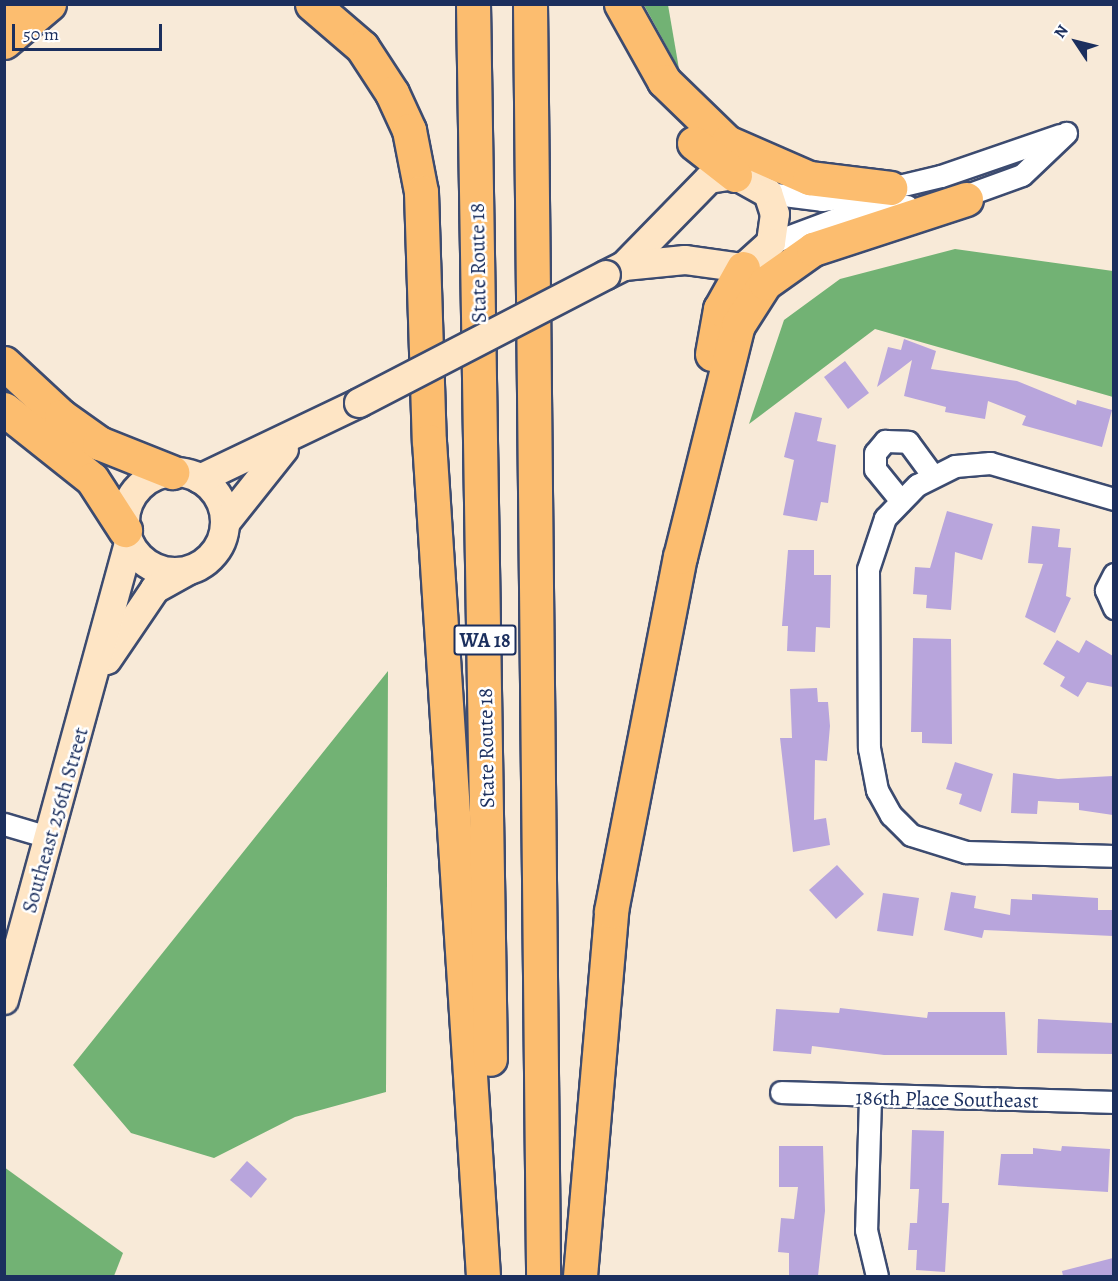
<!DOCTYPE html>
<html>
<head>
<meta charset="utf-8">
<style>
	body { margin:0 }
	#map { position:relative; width:1118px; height:1281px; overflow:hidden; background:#f8ead8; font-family:Alegreya,serif }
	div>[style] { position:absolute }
	.forest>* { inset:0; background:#72b274 }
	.building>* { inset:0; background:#b8a5dc }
	.roads { filter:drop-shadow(2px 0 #3c4b70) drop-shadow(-2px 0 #3c4b70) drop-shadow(0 2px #3c4b70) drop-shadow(0 -2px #3c4b70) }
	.minor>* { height:21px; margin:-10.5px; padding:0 10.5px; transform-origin:10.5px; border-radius:10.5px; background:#fff }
	.secondary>* { height:28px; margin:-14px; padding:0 14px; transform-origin:14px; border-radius:14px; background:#fee5c5 }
	.secondary>.ring { margin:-14px; padding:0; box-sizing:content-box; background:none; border:28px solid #fee5c5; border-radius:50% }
	.motorway>* { height:33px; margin:-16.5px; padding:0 16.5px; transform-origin:16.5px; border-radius:16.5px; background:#fcbd6f }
	.bridges { filter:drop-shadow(2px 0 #3c4b70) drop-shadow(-2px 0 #3c4b70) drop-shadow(0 2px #3c4b70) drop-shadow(0 -2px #3c4b70) }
	.secondary-bridge>* { height:28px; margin:-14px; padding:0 14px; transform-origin:14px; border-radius:14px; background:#fee5c5 }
	span { translate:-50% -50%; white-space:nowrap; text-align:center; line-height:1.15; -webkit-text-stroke:5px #fff; paint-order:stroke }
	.shield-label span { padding:2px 4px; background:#fff; border:2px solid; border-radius:4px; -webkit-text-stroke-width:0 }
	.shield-label { font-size:20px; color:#1b2f5e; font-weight:700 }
	.street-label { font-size:21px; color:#1b2f5e }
	.frame { position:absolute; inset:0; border:6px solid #1b2f5e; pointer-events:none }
	.north { position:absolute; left:1046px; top:12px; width:60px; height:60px; -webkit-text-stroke:4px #fff; paint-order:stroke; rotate:305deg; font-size:16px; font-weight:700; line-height:24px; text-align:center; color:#1b2f5e }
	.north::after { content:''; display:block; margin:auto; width:21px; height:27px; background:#1b2f5e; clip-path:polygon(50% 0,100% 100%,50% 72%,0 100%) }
	.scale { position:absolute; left:12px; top:24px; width:150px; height:27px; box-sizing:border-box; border:3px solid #1b2f5e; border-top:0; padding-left:8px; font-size:18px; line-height:21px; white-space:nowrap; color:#1b2f5e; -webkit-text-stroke:4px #fff; paint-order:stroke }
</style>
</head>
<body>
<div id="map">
	<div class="forest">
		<div style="clip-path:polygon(644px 5px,668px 5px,679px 69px)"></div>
		<div style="clip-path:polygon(955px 249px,1113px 271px,1113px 397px,875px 329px,749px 424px,784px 320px,840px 279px)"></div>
		<div style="clip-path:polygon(388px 671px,386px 1092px,295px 1117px,214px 1158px,131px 1133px,73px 1065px)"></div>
		<div style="clip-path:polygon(4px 1167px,123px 1253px,114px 1276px,5px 1276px)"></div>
	</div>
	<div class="building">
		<div style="clip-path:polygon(904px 339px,936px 351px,931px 369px,1017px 381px,1076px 405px,1077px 400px,1112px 410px,1102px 447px,1022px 425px,1026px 416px,988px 401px,985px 419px,945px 412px,946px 407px,904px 396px,912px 360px,877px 387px,888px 347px,901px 350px)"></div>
		<div style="clip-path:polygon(845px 361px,869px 393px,848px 409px,824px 377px)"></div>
		<div style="clip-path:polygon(795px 412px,822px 418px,817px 441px,836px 445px,828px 503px,821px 502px,817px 521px,783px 515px,794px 460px,784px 457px)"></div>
		<div style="clip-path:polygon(947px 511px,993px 524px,982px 560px,955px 552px,951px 610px,926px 608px,927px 595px,913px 594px,915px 567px,930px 568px)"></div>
		<div style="clip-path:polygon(1032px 526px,1060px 529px,1058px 547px,1071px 548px,1066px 596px,1071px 598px,1055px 633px,1025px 617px,1043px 564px,1028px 563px)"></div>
		<div style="clip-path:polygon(788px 550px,814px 550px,814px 575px,831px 575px,830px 628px,816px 627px,815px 652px,787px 651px,788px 626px,782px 626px)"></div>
		<div style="clip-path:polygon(913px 638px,951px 639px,952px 744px,922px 743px,922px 732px,911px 732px)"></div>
		<div style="clip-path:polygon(1057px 640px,1079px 653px,1086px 640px,1113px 656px,1113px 687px,1087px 682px,1078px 697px,1060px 686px,1065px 677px,1043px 664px)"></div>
		<div style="clip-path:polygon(817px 688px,818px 702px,828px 702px,830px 726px,827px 761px,815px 760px,814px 820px,826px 818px,830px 845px,793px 852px,780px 738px,792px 738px,790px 689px)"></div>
		<div style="clip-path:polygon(955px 762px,993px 774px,981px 812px,959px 804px,962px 794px,946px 789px)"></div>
		<div style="clip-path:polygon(1013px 773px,1058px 779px,1113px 776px,1113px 815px,1079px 810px,1079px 803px,1038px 801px,1037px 814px,1011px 813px)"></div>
		<div style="clip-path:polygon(837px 865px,864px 894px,836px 919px,809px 890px)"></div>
		<div style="clip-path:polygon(951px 892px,976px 896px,974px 908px,1010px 915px,1011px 899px,1032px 900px,1032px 894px,1098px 898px,1098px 910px,1113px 910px,1113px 936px,984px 930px,982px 938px,944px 930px)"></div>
		<div style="clip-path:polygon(883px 893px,919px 898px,913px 936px,877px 931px)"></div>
		<div style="clip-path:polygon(840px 1008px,927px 1018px,928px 1012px,1005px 1012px,1007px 1055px,884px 1055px,812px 1046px,811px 1054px,773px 1051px,776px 1009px,839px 1013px)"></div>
		<div style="clip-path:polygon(1038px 1019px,1113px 1023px,1113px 1054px,1037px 1053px)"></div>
		<div style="clip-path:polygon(912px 1130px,944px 1131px,942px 1203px,949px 1203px,945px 1272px,916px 1270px,917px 1250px,908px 1250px,910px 1223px,917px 1223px,919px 1189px,910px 1189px)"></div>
		<div style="clip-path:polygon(779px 1146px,823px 1146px,825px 1211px,818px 1276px,789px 1276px,789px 1253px,778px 1252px,781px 1218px,794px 1219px,798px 1187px,779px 1187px)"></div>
		<div style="clip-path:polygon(1062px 1146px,1110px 1149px,1108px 1192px,998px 1185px,1001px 1154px,1033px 1154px,1033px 1148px,1061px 1151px)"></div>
		<div style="clip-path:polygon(247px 1161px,267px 1179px,251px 1198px,230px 1180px)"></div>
		<div style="clip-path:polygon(1113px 1258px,1113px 1276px,1063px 1276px,1062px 1271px)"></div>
	</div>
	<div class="roads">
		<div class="minor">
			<div style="left:768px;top:193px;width:54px;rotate:7.4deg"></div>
			<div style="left:822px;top:200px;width:35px;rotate:-7deg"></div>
			<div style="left:857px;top:196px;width:86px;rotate:-13.4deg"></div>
			<div style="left:941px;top:176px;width:126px;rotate:-19deg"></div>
			<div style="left:953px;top:200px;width:73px;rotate:-19.9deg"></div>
			<div style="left:1022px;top:175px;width:61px;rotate:-43.7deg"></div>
			<div style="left:771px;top:243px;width:75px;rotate:-20.4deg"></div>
			<div style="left:841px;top:217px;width:67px;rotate:-9.5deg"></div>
			<div style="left:1114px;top:499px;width:129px;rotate:-163.8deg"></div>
			<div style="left:990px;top:463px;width:35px;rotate:175deg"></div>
			<div style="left:955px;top:466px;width:42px;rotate:153.4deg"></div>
			<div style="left:917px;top:485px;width:46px;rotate:134.1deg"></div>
			<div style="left:885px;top:518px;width:54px;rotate:108.4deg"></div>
			<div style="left:868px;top:569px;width:179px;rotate:89.7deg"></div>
			<div style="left:869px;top:748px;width:43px;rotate:79.2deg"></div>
			<div style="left:877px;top:790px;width:29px;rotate:61deg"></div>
			<div style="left:891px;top:815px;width:28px;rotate:45deg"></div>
			<div style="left:911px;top:835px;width:58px;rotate:17.2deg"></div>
			<div style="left:966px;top:852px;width:148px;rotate:1.5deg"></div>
			<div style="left:901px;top:501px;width:41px;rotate:-129.1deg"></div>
			<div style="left:875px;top:469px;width:16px;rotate:-90deg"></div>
			<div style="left:875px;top:453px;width:16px;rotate:-50deg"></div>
			<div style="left:885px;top:441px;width:23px;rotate:2deg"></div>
			<div style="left:908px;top:442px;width:42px;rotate:53.7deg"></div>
			<div style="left:1114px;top:574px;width:18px;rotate:117deg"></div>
			<div style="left:1106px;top:590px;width:20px;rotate:66deg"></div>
			<div style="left:4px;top:824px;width:46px;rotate:16.5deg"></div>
			<div style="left:781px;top:1092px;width:333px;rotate:1.7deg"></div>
			<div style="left:870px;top:1098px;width:132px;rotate:91.7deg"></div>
			<div style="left:866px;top:1230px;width:47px;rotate:76.6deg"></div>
		</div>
		<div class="secondary">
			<div style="left:606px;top:275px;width:20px;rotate:-27deg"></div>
			<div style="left:624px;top:266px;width:122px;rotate:-45.7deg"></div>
			<div style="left:709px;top:179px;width:26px;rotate:-9deg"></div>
			<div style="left:735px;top:175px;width:38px;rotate:29deg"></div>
			<div style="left:768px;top:193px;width:22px;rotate:72deg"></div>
			<div style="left:775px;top:214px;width:29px;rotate:98deg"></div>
			<div style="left:771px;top:243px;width:38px;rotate:138deg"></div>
			<div style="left:743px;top:268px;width:59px;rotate:-172.1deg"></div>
			<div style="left:685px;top:260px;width:61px;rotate:174.4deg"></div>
			<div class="ring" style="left:125px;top:472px;width:72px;height:72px"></div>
			<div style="left:200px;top:479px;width:176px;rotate:-25.5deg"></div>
			<div style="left:226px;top:522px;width:93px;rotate:-51.5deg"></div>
			<div style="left:107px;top:660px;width:86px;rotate:-55.9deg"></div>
			<div style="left:155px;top:589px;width:37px;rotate:-29deg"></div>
			<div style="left:4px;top:1000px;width:474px;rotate:-74.7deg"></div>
		</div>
		<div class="motorway">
			<div style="left:312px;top:4px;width:66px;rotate:40.7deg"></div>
			<div style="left:362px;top:47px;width:55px;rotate:56.9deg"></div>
			<div style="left:392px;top:93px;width:41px;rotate:65.3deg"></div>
			<div style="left:409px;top:130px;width:63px;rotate:79deg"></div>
			<div style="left:421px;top:192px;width:249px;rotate:88.2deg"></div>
			<div style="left:429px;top:441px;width:837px;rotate:86.3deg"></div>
			<div style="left:473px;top:4px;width:1055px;rotate:89.08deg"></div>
			<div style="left:530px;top:4px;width:1272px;rotate:89.41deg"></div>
			<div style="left:621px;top:4px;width:88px;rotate:60.8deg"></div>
			<div style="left:664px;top:81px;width:88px;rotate:44.1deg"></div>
			<div style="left:727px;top:142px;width:90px;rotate:23.7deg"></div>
			<div style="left:809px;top:178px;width:82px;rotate:7deg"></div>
			<div style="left:4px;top:8px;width:5px;rotate:-53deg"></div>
			<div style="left:4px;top:42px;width:59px;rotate:-40.2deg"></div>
			<div style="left:694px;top:143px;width:52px;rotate:38deg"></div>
			<div style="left:712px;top:354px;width:46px;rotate:-79.9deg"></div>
			<div style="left:720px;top:309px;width:47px;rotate:-60.7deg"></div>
			<div style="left:4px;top:363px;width:78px;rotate:42.9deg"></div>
			<div style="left:61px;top:416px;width:47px;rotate:35.4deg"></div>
			<div style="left:99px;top:443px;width:79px;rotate:21.7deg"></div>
			<div style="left:4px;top:409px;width:112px;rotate:38.5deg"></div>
			<div style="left:92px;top:479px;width:61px;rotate:57.1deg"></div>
			<div style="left:580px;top:1276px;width:366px;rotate:-85.1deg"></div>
			<div style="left:611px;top:911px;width:361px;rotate:-79deg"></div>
			<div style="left:680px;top:557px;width:239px;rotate:-76deg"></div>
			<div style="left:738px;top:325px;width:50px;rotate:-57.3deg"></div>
			<div style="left:765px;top:283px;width:59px;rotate:-35.3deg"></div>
			<div style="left:813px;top:249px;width:161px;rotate:-18.1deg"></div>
		</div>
	</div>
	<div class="bridges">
		<div class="secondary-bridge">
			<div style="left:359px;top:403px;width:278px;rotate:-27.4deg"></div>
		</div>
	</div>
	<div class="shield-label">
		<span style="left:485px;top:640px">WA 18</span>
	</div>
	<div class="street-label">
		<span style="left:478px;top:263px;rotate:-91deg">State Route 18</span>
		<span style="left:486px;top:748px;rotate:-91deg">State Route 18</span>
		<span style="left:55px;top:820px;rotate:-74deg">Southeast 256th Street</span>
		<span style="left:947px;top:1099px;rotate:1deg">186th Place Southeast</span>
	</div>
	<div class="frame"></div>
	<div class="north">N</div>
	<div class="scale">50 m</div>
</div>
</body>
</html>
